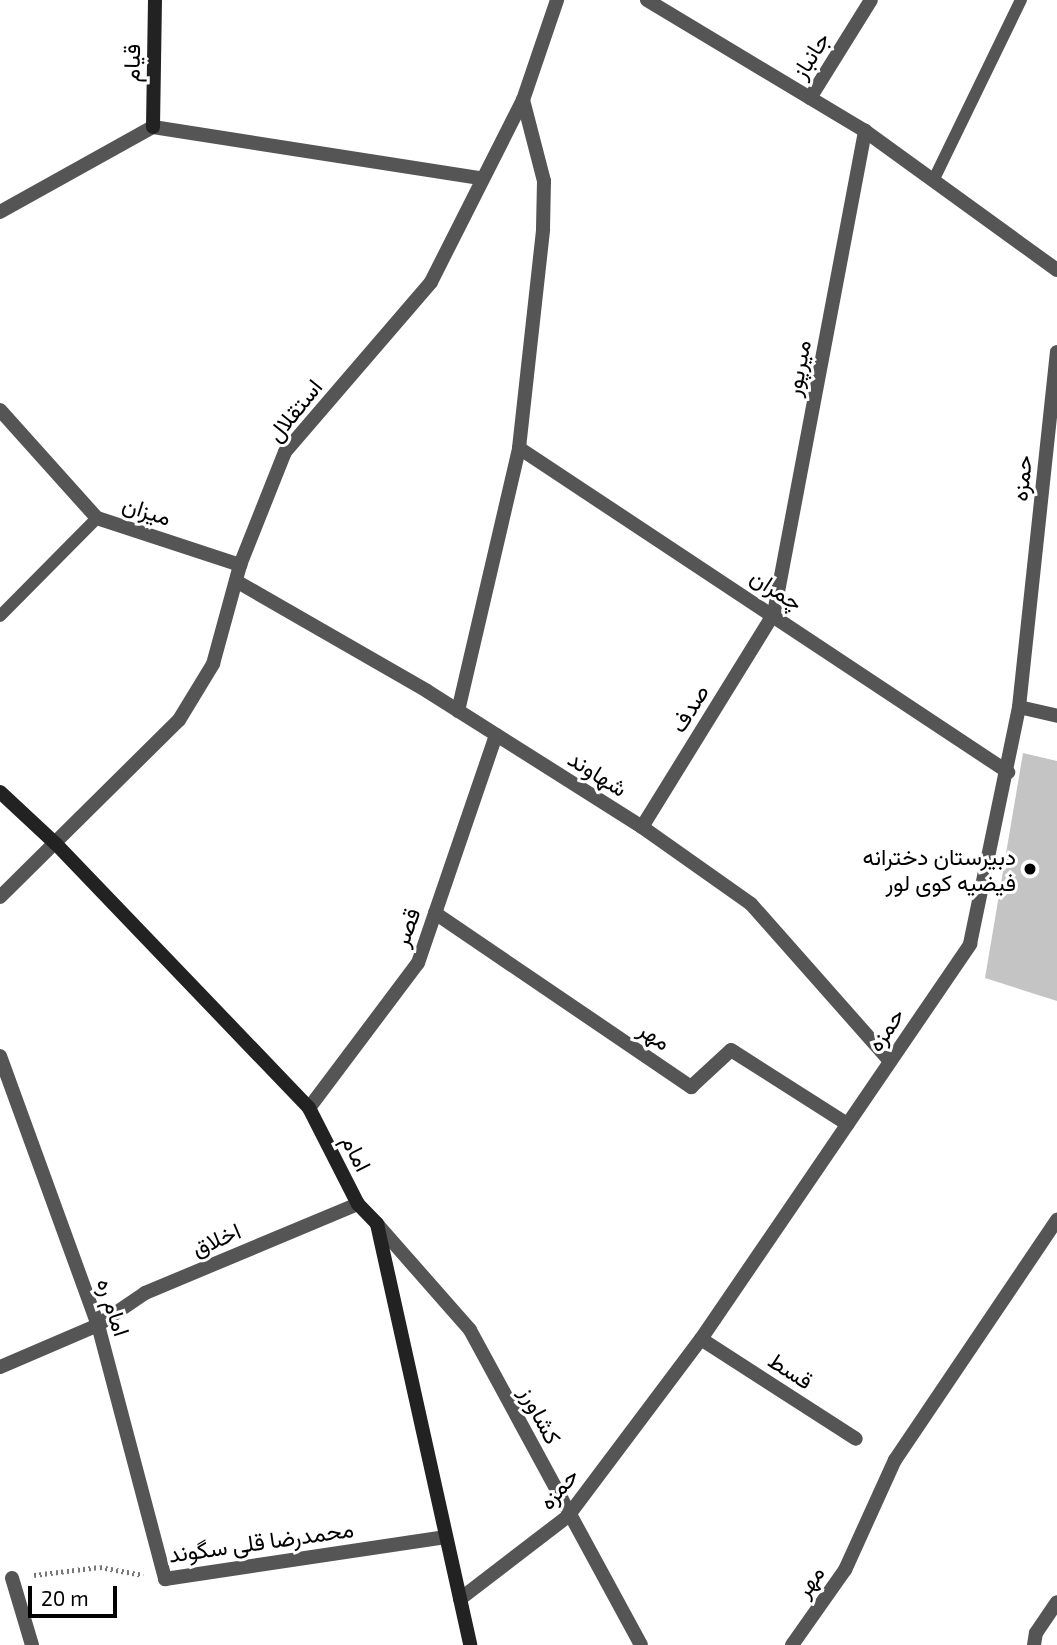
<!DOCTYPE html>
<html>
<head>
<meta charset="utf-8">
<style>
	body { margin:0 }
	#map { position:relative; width:1057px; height:1645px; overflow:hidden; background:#fff; font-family:"Exo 2",Vazirmatn,sans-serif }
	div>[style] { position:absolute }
	.building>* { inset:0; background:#c4c4c4 }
	.path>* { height:4.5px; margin-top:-2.25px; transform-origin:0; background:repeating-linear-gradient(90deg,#777 0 2px,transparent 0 5.5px) }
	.lane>* { height:12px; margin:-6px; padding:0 6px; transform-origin:6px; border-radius:6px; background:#555 }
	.street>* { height:14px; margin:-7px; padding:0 7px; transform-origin:7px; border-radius:7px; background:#555 }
	.secondary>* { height:14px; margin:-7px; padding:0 7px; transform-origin:7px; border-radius:7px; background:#222 }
	.dots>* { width:19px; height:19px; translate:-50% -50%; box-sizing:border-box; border:4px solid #fff; border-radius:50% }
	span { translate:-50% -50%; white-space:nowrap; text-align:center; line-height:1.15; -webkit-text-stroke:6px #fff; paint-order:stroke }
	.street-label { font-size:23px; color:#000 }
	.poi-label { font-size:23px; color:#000 }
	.right { translate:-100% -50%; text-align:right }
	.scale { position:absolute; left:28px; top:1586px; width:89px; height:32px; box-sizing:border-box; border:4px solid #000; border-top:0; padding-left:9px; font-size:21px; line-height:24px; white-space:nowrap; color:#000; -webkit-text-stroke:5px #fff; paint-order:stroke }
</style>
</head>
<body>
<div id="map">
	<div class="building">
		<div style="clip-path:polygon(1023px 753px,1057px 761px,1057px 1001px,985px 978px)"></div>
	</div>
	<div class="path">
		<div style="left:34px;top:1575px;width:66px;rotate:-6.9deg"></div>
		<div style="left:100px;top:1567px;width:44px;rotate:10.5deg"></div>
	</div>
	<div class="lane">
		<div style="left:934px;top:179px;width:199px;rotate:-64.1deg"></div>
		<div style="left:0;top:616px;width:138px;rotate:-45.3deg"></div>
	</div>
	<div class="street">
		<div style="left:647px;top:0;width:254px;rotate:31deg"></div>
		<div style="left:865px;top:131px;width:237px;rotate:35.9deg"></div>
		<div style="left:810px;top:98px;width:115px;rotate:-58.1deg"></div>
		<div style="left:0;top:212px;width:175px;rotate:-29.1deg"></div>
		<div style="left:153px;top:127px;width:331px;rotate:8.9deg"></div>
		<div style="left:0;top:410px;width:145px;rotate:48.1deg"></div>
		<div style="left:97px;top:518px;width:151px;rotate:18.2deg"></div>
		<div style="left:519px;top:448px;width:587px;rotate:33.53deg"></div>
		<div style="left:236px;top:581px;width:220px;rotate:29.9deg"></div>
		<div style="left:427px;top:691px;width:254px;rotate:32.3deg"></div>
		<div style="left:642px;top:827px;width:133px;rotate:35.2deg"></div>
		<div style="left:751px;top:904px;width:210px;rotate:48.5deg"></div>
		<div style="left:1019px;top:707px;width:39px;rotate:13deg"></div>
		<div style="left:458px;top:711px;width:270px;rotate:-76.9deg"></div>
		<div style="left:519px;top:448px;width:220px;rotate:-83.7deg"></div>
		<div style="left:543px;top:229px;width:48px;rotate:-88.8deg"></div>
		<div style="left:544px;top:181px;width:84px;rotate:-104.5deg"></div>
		<div style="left:642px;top:827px;width:251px;rotate:-58.3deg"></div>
		<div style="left:774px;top:613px;width:491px;rotate:-79.3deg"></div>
		<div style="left:0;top:897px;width:252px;rotate:-44.7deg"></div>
		<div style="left:179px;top:720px;width:66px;rotate:-58.7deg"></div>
		<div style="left:213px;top:664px;width:103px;rotate:-74.7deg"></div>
		<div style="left:240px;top:565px;width:122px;rotate:-68.3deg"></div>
		<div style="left:285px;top:452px;width:224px;rotate:-49.3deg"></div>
		<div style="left:431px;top:282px;width:204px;rotate:-63.2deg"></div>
		<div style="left:523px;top:100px;width:106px;rotate:-71.2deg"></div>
		<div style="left:435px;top:913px;width:310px;rotate:34.2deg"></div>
		<div style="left:691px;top:1087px;width:54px;rotate:-42.8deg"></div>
		<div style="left:731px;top:1050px;width:138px;rotate:32.5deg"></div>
		<div style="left:0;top:1056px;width:286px;rotate:70deg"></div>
		<div style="left:98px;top:1325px;width:263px;rotate:75.2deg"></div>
		<div style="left:165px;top:1579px;width:284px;rotate:-8.5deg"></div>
		<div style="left:309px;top:1108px;width:181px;rotate:-53.1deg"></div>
		<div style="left:418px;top:963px;width:241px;rotate:-71.1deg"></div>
		<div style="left:377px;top:1224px;width:141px;rotate:48.7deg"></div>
		<div style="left:470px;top:1330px;width:358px;rotate:61.5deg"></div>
		<div style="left:701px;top:1339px;width:184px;rotate:32.8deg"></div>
		<div style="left:0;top:1367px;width:107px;rotate:-23.2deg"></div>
		<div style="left:98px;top:1325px;width:57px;rotate:-34.2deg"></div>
		<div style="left:145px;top:1293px;width:231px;rotate:-22.7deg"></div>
		<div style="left:12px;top:1578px;width:70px;rotate:73.4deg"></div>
		<div style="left:460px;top:1599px;width:136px;rotate:-37.5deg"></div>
		<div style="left:568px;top:1516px;width:221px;rotate:-53.1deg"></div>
		<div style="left:701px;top:1339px;width:478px;rotate:-55.7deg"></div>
		<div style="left:970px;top:944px;width:242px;rotate:-78.3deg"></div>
		<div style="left:1019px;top:707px;width:357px;rotate:-83.9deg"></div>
		<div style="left:792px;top:1645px;width:92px;rotate:-54.8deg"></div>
		<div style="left:845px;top:1570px;width:121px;rotate:-65.6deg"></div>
		<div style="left:895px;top:1460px;width:290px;rotate:-56deg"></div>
		<div style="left:1034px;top:1645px;width:12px;rotate:-81deg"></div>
		<div style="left:1036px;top:1633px;width:37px;rotate:-56deg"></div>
	</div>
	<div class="secondary">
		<div style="left:153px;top:127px;width:127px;rotate:-89.1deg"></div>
		<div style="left:0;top:792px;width:78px;rotate:42.9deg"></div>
		<div style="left:57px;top:845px;width:364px;rotate:46.2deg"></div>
		<div style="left:309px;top:1108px;width:108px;rotate:63deg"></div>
		<div style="left:358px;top:1204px;width:28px;rotate:46deg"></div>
		<div style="left:377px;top:1224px;width:431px;rotate:77.5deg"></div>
	</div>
	<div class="dots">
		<div style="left:1030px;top:869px;background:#000"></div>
	</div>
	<div class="street-label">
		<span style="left:810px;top:55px;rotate:-58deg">جانباز</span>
		<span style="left:131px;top:63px;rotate:-89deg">قیام</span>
		<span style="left:797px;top:368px;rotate:-79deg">میرپور</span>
		<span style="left:294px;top:410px;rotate:-51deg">استقلال</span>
		<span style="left:1021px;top:478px;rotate:-84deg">حمزه</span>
		<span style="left:147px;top:510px;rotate:18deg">میزان</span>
		<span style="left:777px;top:589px;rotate:33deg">چمران</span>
		<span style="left:689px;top:708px;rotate:-58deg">صدف</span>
		<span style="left:598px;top:773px;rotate:32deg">شهاوند</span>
		<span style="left:406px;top:927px;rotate:-70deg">قصر</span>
		<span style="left:885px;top:1029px;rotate:-56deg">حمزه</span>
		<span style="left:655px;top:1035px;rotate:34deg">مهر</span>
		<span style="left:357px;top:1153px;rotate:63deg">امام</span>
		<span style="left:216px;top:1239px;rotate:-23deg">اخلاق</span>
		<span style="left:114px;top:1307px;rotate:72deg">امام ره</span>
		<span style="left:791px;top:1370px;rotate:33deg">قسط</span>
		<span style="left:541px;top:1415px;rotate:62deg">کشاورز</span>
		<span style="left:558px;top:1488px;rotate:-49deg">حمزه</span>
		<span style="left:261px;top:1541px;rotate:-8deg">محمدرضا قلی سگوند</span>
		<span style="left:809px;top:1581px;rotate:-55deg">مهر</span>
	</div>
	<div class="poi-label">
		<span class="right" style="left:1016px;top:869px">دبیرستان دخترانه<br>فیضیه کوی لور</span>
	</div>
	<div class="scale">20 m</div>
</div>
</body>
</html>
